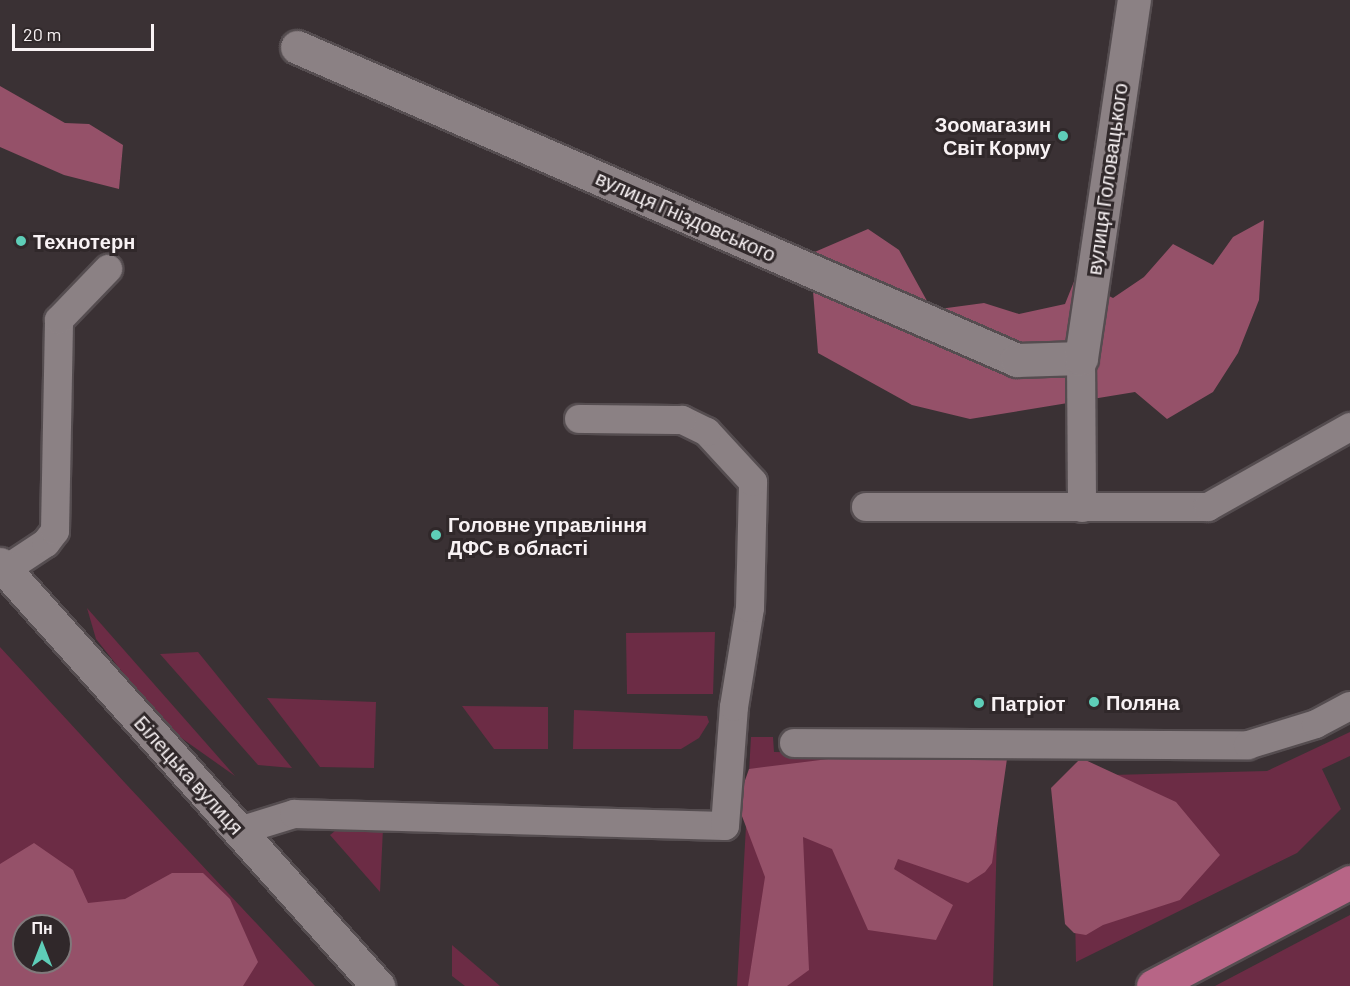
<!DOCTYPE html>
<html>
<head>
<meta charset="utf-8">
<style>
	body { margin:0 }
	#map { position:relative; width:1350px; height:986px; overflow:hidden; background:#3a3134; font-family:Barlow,sans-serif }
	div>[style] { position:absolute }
	.green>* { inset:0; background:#6c2c45 }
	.forest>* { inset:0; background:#955169 }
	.roads { filter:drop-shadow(2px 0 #554d50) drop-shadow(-2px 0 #554d50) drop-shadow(0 2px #554d50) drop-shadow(0 -2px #554d50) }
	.service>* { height:28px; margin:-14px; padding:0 14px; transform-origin:14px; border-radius:14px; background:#8b8184 }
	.minor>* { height:33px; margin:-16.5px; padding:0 16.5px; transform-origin:16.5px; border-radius:16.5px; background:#8b8184 }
	.primary>* { height:33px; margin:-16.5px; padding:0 16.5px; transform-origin:16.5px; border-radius:16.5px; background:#b76586 }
	.dots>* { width:16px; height:16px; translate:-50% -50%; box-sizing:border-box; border:3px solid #30282a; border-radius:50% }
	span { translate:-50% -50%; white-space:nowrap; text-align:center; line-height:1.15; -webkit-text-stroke:6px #30282a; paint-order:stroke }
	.poi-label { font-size:20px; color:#f8f2f4; font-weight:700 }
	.right { translate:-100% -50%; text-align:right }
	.left { translate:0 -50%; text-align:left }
	.street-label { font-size:20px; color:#f8f2f4 }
	.north { position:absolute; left:12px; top:914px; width:60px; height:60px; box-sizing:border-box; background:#30282a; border:2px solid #80797b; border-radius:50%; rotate:0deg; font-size:16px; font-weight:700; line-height:24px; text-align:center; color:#f8f2f4 }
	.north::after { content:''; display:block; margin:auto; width:21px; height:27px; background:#5eceb8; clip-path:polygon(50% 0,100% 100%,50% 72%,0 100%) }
	.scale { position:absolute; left:12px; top:24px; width:142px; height:27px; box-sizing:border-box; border:3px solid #f8f2f4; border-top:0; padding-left:8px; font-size:18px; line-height:21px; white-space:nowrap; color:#f8f2f4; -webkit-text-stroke:4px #30282a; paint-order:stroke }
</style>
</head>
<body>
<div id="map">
	<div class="green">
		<div style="clip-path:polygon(87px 608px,235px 776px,177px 735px,147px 703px,96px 639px)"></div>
		<div style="clip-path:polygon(715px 632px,713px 694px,627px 694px,626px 633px)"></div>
		<div style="clip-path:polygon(evenodd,0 647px,126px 784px,315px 986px,0 986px,0 647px,24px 926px,60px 926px,60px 962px,24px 962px,24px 926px)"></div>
		<div style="clip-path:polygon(198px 652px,292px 768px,258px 765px,160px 654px)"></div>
		<div style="clip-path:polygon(267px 698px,376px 702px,374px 768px,320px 767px)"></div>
		<div style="clip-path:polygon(462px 706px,548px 707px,548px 749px,494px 749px)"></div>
		<div style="clip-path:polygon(574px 710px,707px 716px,709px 722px,699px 738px,681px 749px,573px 749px)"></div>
		<div style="clip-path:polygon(1350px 732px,1350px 756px,1322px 769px,1341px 809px,1297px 853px,1076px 962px,1072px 776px,1267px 771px)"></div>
		<div style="clip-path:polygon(751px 737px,773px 737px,774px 752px,999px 755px,993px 986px,737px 986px)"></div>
		<div style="clip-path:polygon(341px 826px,383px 828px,380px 892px,330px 835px)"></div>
		<div style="clip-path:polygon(1350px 915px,1350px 986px,1215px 986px)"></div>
		<div style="clip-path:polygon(452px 945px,500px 986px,465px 986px,452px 976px)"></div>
	</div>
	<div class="forest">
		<div style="clip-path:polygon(0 86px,65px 123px,89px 124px,123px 145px,119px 189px,64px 175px,0 147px)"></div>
		<div style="clip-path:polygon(1264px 220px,1259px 300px,1238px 353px,1213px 392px,1167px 419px,1135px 392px,970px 419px,912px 405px,818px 353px,810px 254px,868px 229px,899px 250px,932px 310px,984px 303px,1019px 314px,1065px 304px,1075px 279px,1113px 298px,1144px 277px,1173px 244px,1213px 265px,1233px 237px)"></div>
		<div style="clip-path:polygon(1003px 737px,1009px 745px,992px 863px,985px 872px,968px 883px,898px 859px,894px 869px,953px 905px,936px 940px,868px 930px,832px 849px,803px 837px,809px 970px,787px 986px,748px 986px,765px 877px,737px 803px,749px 769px)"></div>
		<div style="clip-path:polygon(1081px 758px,1176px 802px,1220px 855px,1180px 900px,1103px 925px,1086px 935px,1074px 933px,1065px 924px,1051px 788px)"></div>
		<div style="clip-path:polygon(evenodd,34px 843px,73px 870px,88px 903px,125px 899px,172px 873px,203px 873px,230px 899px,258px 962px,243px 986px,0 986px,0 864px,34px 843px,24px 926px,60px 926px,60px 962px,24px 962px,24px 926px)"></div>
	</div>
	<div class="roads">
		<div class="service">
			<div style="left:1081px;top:358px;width:150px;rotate:89.6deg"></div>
			<div style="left:866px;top:507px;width:342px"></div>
			<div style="left:1208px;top:507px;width:163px;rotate:-29.4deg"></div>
			<div style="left:5px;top:570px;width:49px;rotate:-33.4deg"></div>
			<div style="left:46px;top:543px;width:15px;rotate:-53deg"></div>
			<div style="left:55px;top:531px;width:211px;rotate:-88.9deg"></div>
			<div style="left:59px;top:320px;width:71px;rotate:-46.1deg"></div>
			<div style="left:794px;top:743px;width:454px;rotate:0.3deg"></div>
			<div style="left:1248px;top:745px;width:71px;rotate:-17.2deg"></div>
			<div style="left:1316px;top:724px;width:38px;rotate:-28deg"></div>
			<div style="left:239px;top:831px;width:58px;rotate:-17.2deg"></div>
			<div style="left:294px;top:814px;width:431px;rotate:1.6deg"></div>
			<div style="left:725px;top:826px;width:119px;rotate:-85.7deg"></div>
			<div style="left:734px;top:707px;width:100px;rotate:-80.8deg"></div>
			<div style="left:750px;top:608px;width:126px;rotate:-88.6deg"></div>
			<div style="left:753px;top:482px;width:68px;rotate:-132.6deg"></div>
			<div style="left:707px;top:432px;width:28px;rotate:-154deg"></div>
			<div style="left:682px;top:420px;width:103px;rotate:-179.4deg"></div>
		</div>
		<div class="minor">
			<div style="left:297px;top:47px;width:785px;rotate:23.5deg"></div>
			<div style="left:1017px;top:360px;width:64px;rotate:-1.8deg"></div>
			<div style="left:1081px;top:358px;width:362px;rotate:-81.6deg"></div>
			<div style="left:0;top:564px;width:567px;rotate:48.15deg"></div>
		</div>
		<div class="primary">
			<div style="left:1153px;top:986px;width:223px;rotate:-27.8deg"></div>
		</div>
	</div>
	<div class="dots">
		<div style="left:1063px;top:136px;background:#5eceb8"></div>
		<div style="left:21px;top:241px;background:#5eceb8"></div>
		<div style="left:436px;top:535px;background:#5eceb8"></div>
		<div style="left:1094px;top:702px;background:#5eceb8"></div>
		<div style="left:979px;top:703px;background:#5eceb8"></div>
	</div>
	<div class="poi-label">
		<span class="right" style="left:1051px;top:136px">Зоомагазин<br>Світ Корму</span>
		<span class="left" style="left:33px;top:241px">Технотерн</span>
		<span class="left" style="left:448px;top:536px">Головне управління<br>ДФС в області</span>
		<span class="left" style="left:1106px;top:702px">Поляна</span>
		<span class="left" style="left:991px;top:703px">Патріот</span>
	</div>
	<div class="street-label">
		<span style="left:1107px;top:179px;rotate:-82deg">вулиця Головацького</span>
		<span style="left:686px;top:216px;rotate:24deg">вулиця Гніздовського</span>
		<span style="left:189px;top:775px;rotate:48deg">Білецька вулиця</span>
	</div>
	<div class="north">Пн</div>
	<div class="scale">20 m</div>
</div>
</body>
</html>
